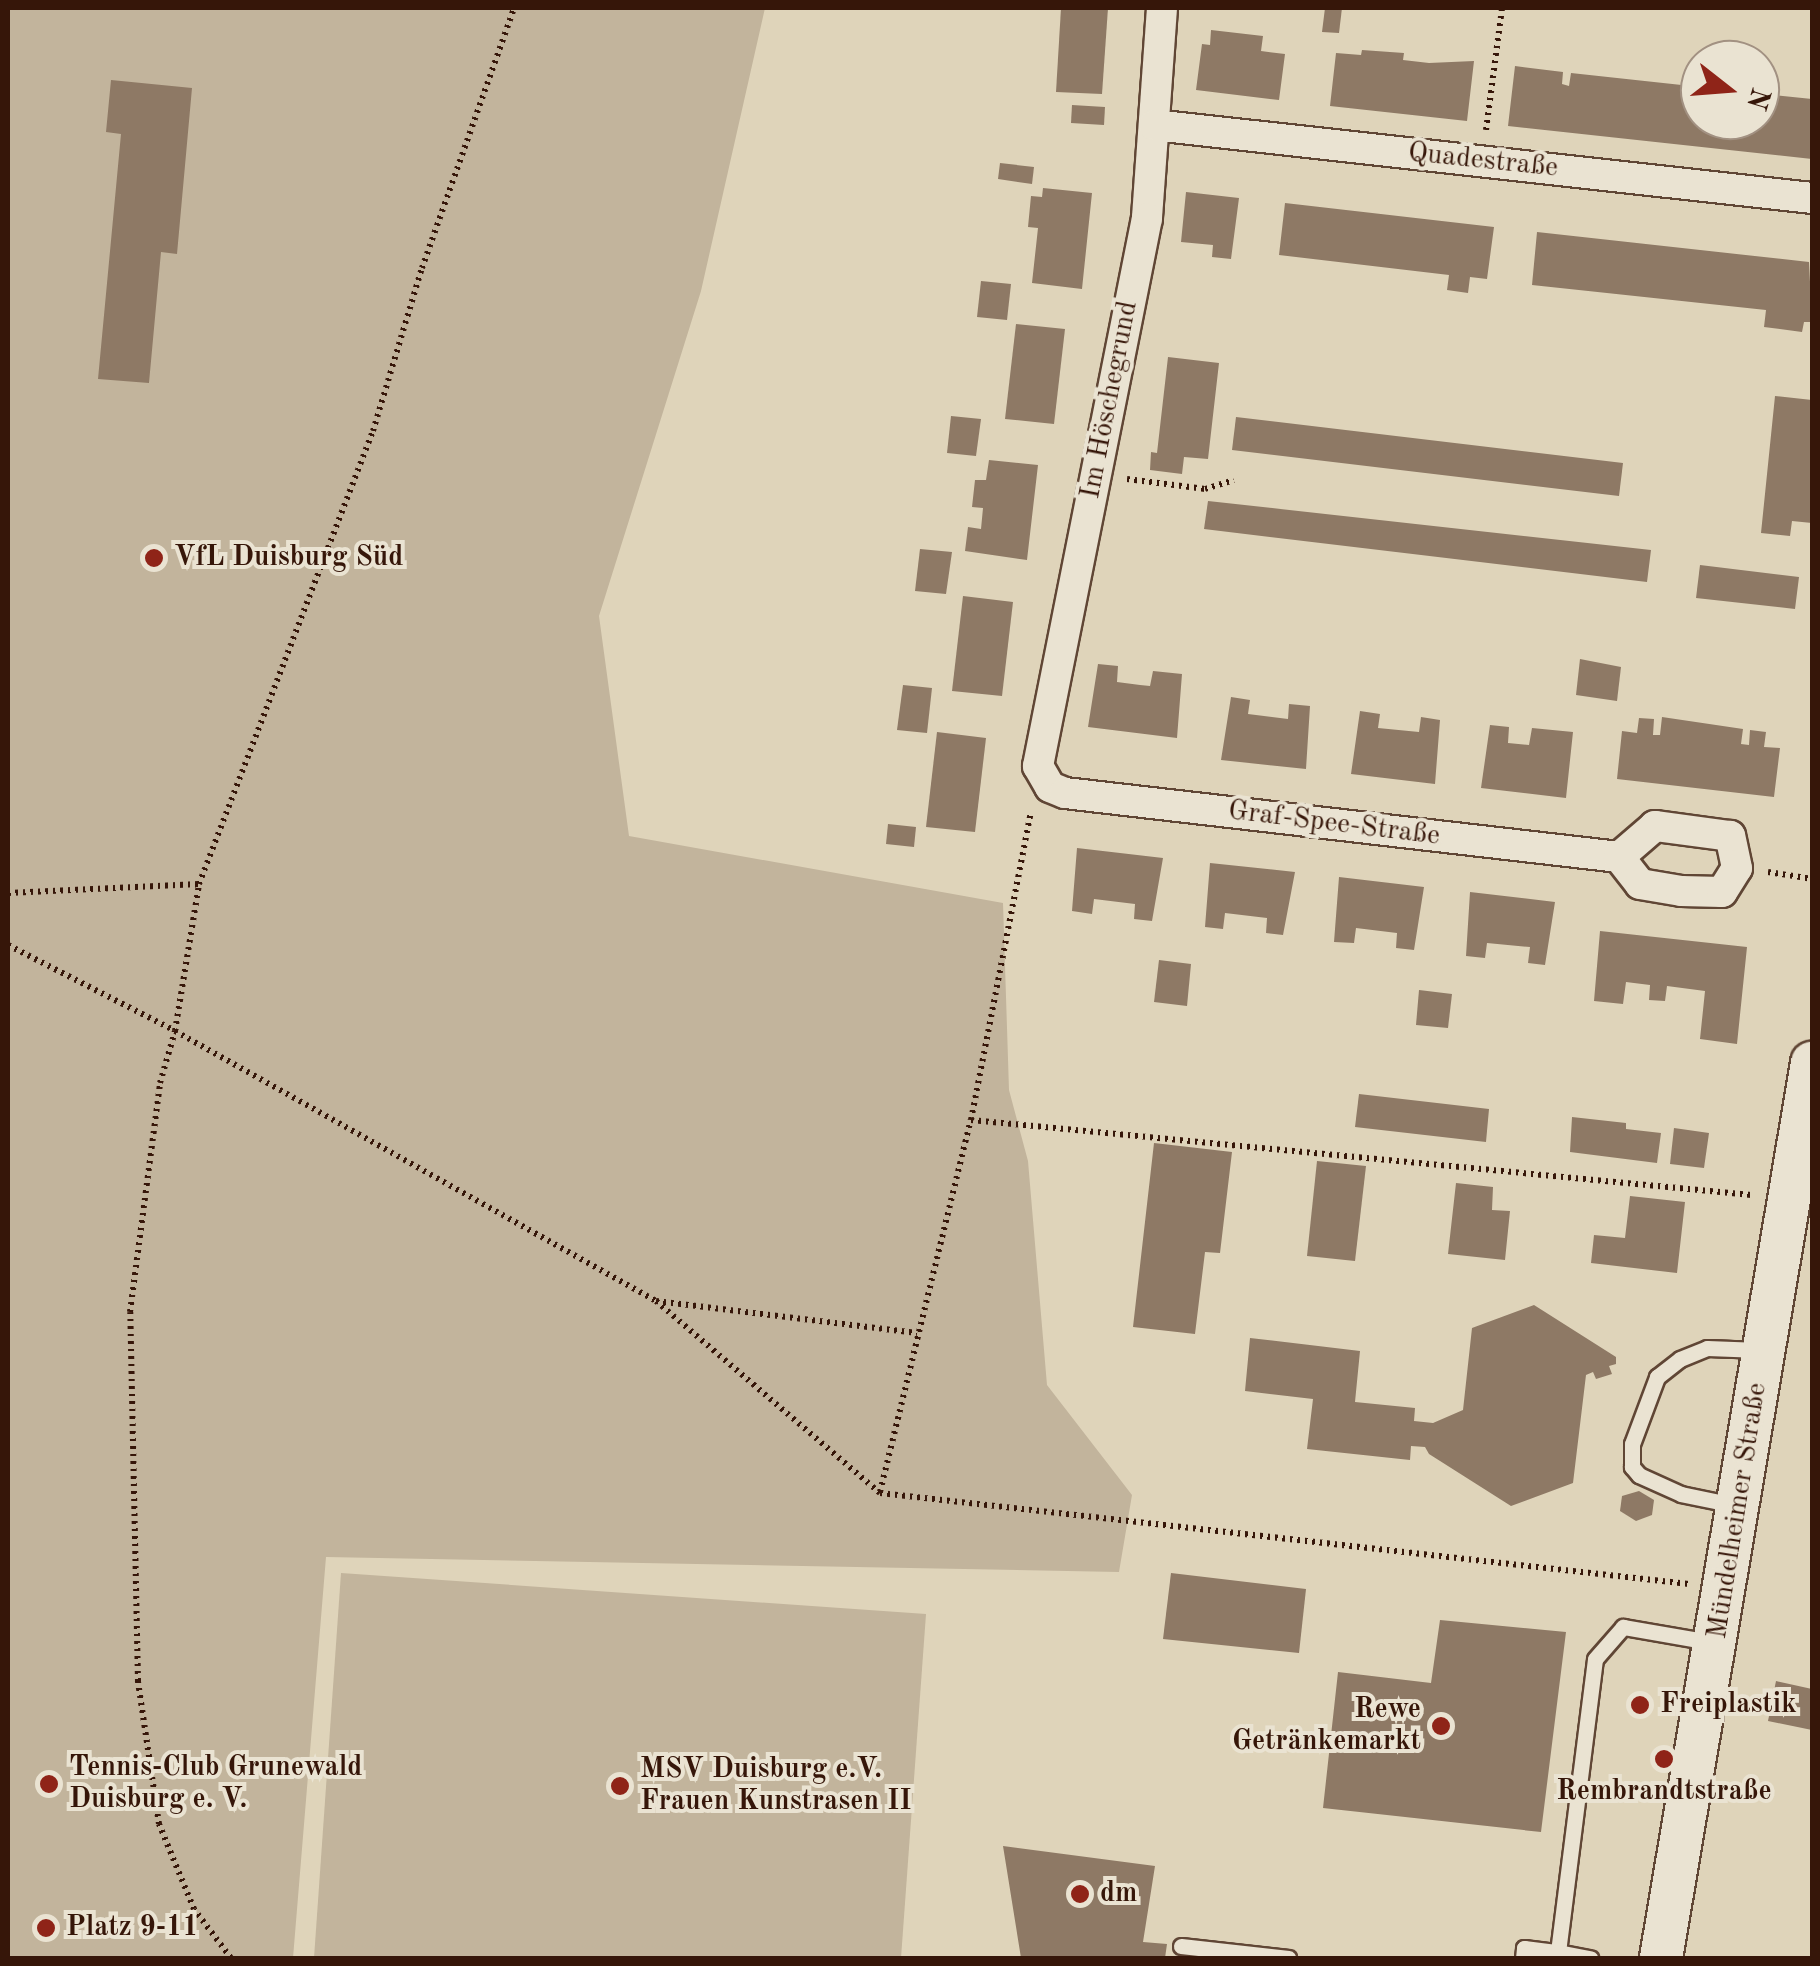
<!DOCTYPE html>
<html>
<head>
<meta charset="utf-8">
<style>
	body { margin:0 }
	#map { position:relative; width:1820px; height:1966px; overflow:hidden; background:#dfd4ba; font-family:"Old Standard TT",serif }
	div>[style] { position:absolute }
	.green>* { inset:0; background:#c2b49c }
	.building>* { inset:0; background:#8e7965 }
	.path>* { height:6px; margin-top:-3px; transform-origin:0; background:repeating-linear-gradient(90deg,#361609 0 2.5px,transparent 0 7.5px) }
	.roads { filter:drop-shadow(2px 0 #604635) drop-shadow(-2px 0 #604635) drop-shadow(0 2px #604635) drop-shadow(0 -2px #604635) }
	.lane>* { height:15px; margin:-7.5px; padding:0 7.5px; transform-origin:7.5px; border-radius:7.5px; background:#eae3d2 }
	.street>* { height:30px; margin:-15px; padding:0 15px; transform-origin:15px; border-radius:15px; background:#eae3d2 }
	.secondary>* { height:42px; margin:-21px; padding:0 21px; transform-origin:21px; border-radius:21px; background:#eae3d2 }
	.dots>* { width:28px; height:28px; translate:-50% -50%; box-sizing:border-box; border:5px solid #eae3d2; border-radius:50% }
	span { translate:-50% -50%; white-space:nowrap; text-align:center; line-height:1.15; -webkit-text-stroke:8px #eae3d2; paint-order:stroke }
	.street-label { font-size:28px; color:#361609 }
	.poi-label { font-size:28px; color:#361609; font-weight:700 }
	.left { translate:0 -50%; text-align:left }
	.right { translate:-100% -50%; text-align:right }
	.frame { position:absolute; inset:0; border:10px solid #361609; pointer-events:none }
	.north { position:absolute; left:1680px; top:40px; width:100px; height:100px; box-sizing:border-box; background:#eae3d2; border:2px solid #a29182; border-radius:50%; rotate:107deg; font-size:28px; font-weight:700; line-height:40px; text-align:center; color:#361609 }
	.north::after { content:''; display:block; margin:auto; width:35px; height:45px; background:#8f2418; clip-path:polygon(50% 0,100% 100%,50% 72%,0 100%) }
</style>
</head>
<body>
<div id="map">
	<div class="green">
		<div style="clip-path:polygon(8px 8px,765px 8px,701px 291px,599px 616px,629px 836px,1003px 903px,1009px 1090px,1028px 1161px,1047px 1385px,1132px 1495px,1119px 1572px,326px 1557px,293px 1958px,8px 1958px)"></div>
		<div style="clip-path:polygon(341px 1573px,926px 1614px,901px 1958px,314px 1958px)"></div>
	</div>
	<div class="building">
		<div style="clip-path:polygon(1061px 8px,1108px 8px,1102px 94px,1056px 92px)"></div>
		<div style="clip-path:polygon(1325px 8px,1342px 8px,1339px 33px,1322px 32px)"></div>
		<div style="clip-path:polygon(1211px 30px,1263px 36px,1261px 51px,1285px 54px,1279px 100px,1196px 90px,1202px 44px,1210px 45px)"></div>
		<div style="clip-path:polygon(1362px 50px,1404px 53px,1403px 60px,1429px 63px,1474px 61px,1467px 121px,1330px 106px,1336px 53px,1361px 55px)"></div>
		<div style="clip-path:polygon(1515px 66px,1563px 72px,1562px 84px,1569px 86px,1571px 73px,1700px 87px,1700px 120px,1760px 120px,1760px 107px,1772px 108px,1773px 95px,1812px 99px,1812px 159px,1508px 126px)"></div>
		<div style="clip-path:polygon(111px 80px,192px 88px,177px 254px,161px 252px,149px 383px,98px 379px,121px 134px,106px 132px)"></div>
		<div style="clip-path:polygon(1072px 105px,1105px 107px,1104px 125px,1071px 123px)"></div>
		<div style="clip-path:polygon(1000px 163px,1034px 167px,1032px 184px,998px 179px)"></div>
		<div style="clip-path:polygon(1043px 188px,1092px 193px,1082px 289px,1032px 283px,1038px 228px,1028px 227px,1031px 196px,1042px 197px)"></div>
		<div style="clip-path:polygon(1186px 192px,1239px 198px,1231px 259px,1212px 257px,1213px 245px,1181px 242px)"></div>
		<div style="clip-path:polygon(1285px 203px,1494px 227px,1487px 279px,1470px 277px,1468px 293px,1447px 290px,1449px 275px,1279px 255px)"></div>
		<div style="clip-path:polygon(1537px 232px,1809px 262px,1812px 322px,1804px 322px,1802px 332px,1764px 327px,1766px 310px,1532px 285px)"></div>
		<div style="clip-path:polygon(981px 281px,1011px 284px,1007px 320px,977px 317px)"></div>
		<div style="clip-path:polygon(1016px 324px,1065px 329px,1054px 424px,1005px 419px)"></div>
		<div style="clip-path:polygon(1168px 357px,1219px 363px,1208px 459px,1184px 457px,1182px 474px,1150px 470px,1151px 452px,1157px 453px)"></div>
		<div style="clip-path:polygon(1775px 396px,1812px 400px,1812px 523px,1792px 521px,1790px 536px,1761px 533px)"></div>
		<div style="clip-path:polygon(951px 416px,981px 419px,976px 456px,947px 453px)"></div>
		<div style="clip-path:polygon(1236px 417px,1623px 463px,1619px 496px,1232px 450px)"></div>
		<div style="clip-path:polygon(989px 460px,1038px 465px,1027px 560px,965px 551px,968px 527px,981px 529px,983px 508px,972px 507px,975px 480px,986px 480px)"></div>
		<div style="clip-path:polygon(1208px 501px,1651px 550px,1647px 582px,1204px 529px)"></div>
		<div style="clip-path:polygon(920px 549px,952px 552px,946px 594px,915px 591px)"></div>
		<div style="clip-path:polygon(1700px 565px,1799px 577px,1795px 609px,1696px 598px)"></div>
		<div style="clip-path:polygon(963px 596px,1013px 602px,1002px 696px,952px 691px)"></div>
		<div style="clip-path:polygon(1580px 659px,1621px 667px,1617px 701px,1576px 695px)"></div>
		<div style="clip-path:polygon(1098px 664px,1118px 666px,1117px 682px,1140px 685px,1150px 686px,1153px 671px,1182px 674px,1177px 738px,1088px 727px)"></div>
		<div style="clip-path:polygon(903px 685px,932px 688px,927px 733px,897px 730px)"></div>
		<div style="clip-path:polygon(1231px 697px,1250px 700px,1248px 714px,1288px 719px,1289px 704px,1310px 706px,1306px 769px,1221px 760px)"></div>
		<div style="clip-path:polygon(1360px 711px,1380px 714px,1378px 728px,1419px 732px,1421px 717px,1440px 720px,1435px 784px,1351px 774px)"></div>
		<div style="clip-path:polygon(1662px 717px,1743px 729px,1741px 744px,1749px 745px,1750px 730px,1766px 732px,1764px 747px,1780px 748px,1774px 797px,1617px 779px,1622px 731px,1637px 733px,1639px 718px,1654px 719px,1653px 735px,1660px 735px)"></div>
		<div style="clip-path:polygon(1490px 725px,1509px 727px,1508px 743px,1529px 745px,1532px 728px,1573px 732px,1566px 798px,1481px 788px)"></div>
		<div style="clip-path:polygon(937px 732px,986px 738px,975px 832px,926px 827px)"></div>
		<div style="clip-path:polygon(888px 824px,916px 827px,914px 847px,886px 844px)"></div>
		<div style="clip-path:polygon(1077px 848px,1163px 858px,1152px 921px,1134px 919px,1135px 904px,1094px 899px,1092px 914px,1072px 911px)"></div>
		<div style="clip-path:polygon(1210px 863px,1295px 872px,1283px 935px,1266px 933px,1267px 918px,1225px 913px,1223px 929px,1205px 927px)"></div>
		<div style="clip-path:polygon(1339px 877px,1424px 887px,1414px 950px,1396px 948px,1397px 933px,1356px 928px,1354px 943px,1334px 942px)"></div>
		<div style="clip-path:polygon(1470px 892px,1555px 902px,1545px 965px,1528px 963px,1530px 947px,1487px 943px,1485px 958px,1466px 956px)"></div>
		<div style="clip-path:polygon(1600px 931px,1747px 947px,1737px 1044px,1700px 1039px,1705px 991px,1667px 986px,1665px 1001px,1649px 1000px,1650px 985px,1626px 982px,1623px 1004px,1594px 1001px)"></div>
		<div style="clip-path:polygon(1159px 960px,1191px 964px,1187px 1006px,1154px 1002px)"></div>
		<div style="clip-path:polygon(1419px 990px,1452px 994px,1448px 1028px,1416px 1025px)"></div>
		<div style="clip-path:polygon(1359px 1094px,1489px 1109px,1486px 1142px,1355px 1127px)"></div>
		<div style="clip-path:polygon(1572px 1117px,1626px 1123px,1626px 1129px,1661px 1133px,1657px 1163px,1570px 1152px)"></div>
		<div style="clip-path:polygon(1674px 1128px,1709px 1133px,1704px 1168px,1670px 1164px)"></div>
		<div style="clip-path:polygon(1154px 1143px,1232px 1152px,1220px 1253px,1205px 1252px,1195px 1334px,1133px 1327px)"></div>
		<div style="clip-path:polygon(1317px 1161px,1366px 1166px,1355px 1261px,1307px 1256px)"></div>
		<div style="clip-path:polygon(1456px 1183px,1493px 1187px,1492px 1210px,1510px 1211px,1505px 1260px,1448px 1254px)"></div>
		<div style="clip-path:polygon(1630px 1196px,1685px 1202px,1677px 1273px,1591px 1263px,1594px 1235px,1625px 1238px)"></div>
		<div style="clip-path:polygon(1534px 1305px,1616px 1357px,1616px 1364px,1609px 1366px,1612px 1374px,1596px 1379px,1593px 1372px,1586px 1375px,1573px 1483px,1511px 1506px,1429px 1454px,1425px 1447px,1411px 1446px,1410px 1460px,1307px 1449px,1313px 1399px,1245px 1391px,1250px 1338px,1360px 1351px,1355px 1402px,1415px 1408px,1414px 1421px,1433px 1423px,1463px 1410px,1472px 1328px)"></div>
		<div style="clip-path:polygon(1639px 1491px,1654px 1500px,1652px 1515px,1636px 1521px,1620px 1511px,1622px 1496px)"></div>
		<div style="clip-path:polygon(1171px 1573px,1306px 1589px,1299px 1653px,1163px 1639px)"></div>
		<div style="clip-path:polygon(1440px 1620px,1566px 1632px,1541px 1832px,1323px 1808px,1338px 1672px,1431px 1683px)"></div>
		<div style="clip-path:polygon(1776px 1681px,1812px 1689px,1812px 1730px,1768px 1721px)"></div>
		<div style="clip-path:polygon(1003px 1846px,1155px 1866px,1143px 1942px,1167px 1944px,1165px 1958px,1021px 1958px)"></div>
	</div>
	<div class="path">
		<div style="left:1486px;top:130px;width:123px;rotate:-82.5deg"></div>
		<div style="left:1127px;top:479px;width:79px;rotate:7.3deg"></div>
		<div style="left:1205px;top:489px;width:30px;rotate:-17deg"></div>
		<div style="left:1768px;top:872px;width:45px;rotate:9deg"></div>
		<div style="left:8px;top:893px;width:191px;rotate:-2.7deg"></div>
		<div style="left:8px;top:945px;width:188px;rotate:27.2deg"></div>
		<div style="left:175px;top:1031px;width:552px;rotate:29.31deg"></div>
		<div style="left:656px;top:1301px;width:263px;rotate:7deg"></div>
		<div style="left:971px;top:1120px;width:784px;rotate:5.49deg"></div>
		<div style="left:656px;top:1301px;width:295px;rotate:40.6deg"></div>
		<div style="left:880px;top:1493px;width:814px;rotate:6.42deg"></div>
		<div style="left:880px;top:1492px;width:383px;rotate:-76.3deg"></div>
		<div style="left:971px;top:1120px;width:314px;rotate:-79deg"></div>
		<div style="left:231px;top:1958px;width:61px;rotate:-127.1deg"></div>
		<div style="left:194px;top:1909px;width:92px;rotate:-112.4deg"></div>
		<div style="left:159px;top:1824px;width:145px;rotate:-98.4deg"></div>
		<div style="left:138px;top:1681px;width:369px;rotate:-91.2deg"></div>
		<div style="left:130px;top:1312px;width:231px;rotate:-82.5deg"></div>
		<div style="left:160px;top:1083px;width:54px;rotate:-73.9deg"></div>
		<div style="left:175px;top:1031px;width:149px;rotate:-80.7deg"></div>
		<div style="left:199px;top:884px;width:485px;rotate:-69deg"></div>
		<div style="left:373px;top:431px;width:170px;rotate:-73.3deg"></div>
		<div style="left:422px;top:268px;width:276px;rotate:-70.5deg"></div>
	</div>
	<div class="roads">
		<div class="lane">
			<div style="left:1734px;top:1505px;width:54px;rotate:-168.3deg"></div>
			<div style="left:1681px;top:1494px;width:46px;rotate:-155.7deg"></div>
			<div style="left:1639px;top:1475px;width:11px;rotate:-131deg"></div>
			<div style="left:1632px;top:1467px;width:23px;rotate:-90deg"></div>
			<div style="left:1632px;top:1444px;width:72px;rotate:-69.5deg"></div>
			<div style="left:1657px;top:1377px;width:29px;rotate:-38deg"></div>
			<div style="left:1680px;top:1359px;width:29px;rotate:-22deg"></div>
			<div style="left:1707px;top:1348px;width:53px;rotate:2.2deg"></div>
			<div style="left:1181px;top:1946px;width:108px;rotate:6.4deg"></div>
			<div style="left:1558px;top:1952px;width:33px;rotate:11deg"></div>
			<div style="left:1523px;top:1958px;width:10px;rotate:-84deg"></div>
			<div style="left:1524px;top:1948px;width:34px;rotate:7deg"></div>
			<div style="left:1558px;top:1952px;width:295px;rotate:-82.8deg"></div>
			<div style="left:1595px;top:1659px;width:43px;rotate:-48.8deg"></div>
			<div style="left:1623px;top:1627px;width:88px;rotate:9.8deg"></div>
		</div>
		<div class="street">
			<div style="left:1162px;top:8px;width:211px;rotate:94.1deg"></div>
			<div style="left:1147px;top:218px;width:559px;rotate:101.25deg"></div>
			<div style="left:1038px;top:766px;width:24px;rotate:60deg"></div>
			<div style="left:1050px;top:787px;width:16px;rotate:22deg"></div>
			<div style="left:1065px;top:793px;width:558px;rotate:6.59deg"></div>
			<div style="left:1619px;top:857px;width:34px;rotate:52deg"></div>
			<div style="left:1640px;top:884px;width:42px;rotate:9.7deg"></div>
			<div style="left:1681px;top:891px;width:41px;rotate:1.4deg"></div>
			<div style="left:1722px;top:892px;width:28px;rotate:-58deg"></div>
			<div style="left:1737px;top:868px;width:33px;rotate:-102deg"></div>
			<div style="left:1730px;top:836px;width:76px;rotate:-172.4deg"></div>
			<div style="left:1655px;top:826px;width:48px;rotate:139.3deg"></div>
			<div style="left:1154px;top:125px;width:662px;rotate:6.33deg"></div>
		</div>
		<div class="secondary">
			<div style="left:1661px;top:1958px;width:908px;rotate:-80.42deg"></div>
		</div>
	</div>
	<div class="dots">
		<div style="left:154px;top:558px;background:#8f2418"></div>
		<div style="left:1640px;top:1705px;background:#8f2418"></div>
		<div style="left:1441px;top:1726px;background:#8f2418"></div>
		<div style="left:1664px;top:1759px;background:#8f2418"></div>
		<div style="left:49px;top:1784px;background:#8f2418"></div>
		<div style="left:620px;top:1786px;background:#8f2418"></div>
		<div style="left:1080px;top:1894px;background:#8f2418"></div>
		<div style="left:46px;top:1928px;background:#8f2418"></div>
	</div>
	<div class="street-label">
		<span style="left:1483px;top:161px;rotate:6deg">Quadestraße</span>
		<span style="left:1110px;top:400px;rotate:-79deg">Im Höschegrund</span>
		<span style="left:1334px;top:824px;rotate:7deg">Graf-Spee-Straße</span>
		<span style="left:1738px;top:1511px;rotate:-81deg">Mündelheimer Straße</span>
	</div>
	<div class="poi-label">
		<span class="left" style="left:174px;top:558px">VfL Duisburg Süd</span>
		<span class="left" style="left:1660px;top:1705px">Freiplastik</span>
		<span class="right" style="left:1421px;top:1726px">Rewe<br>Getränkemarkt</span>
		<span class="left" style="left:69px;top:1784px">Tennis-Club Grunewald<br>Duisburg e. V.</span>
		<span class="left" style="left:640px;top:1786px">MSV Duisburg e.V.<br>Frauen Kunstrasen II</span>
		<span style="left:1664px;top:1792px">Rembrandtstraße</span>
		<span class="left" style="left:1100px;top:1894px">dm</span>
		<span class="left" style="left:66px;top:1928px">Platz 9-11</span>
	</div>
	<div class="frame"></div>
	<div class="north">N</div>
</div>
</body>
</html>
